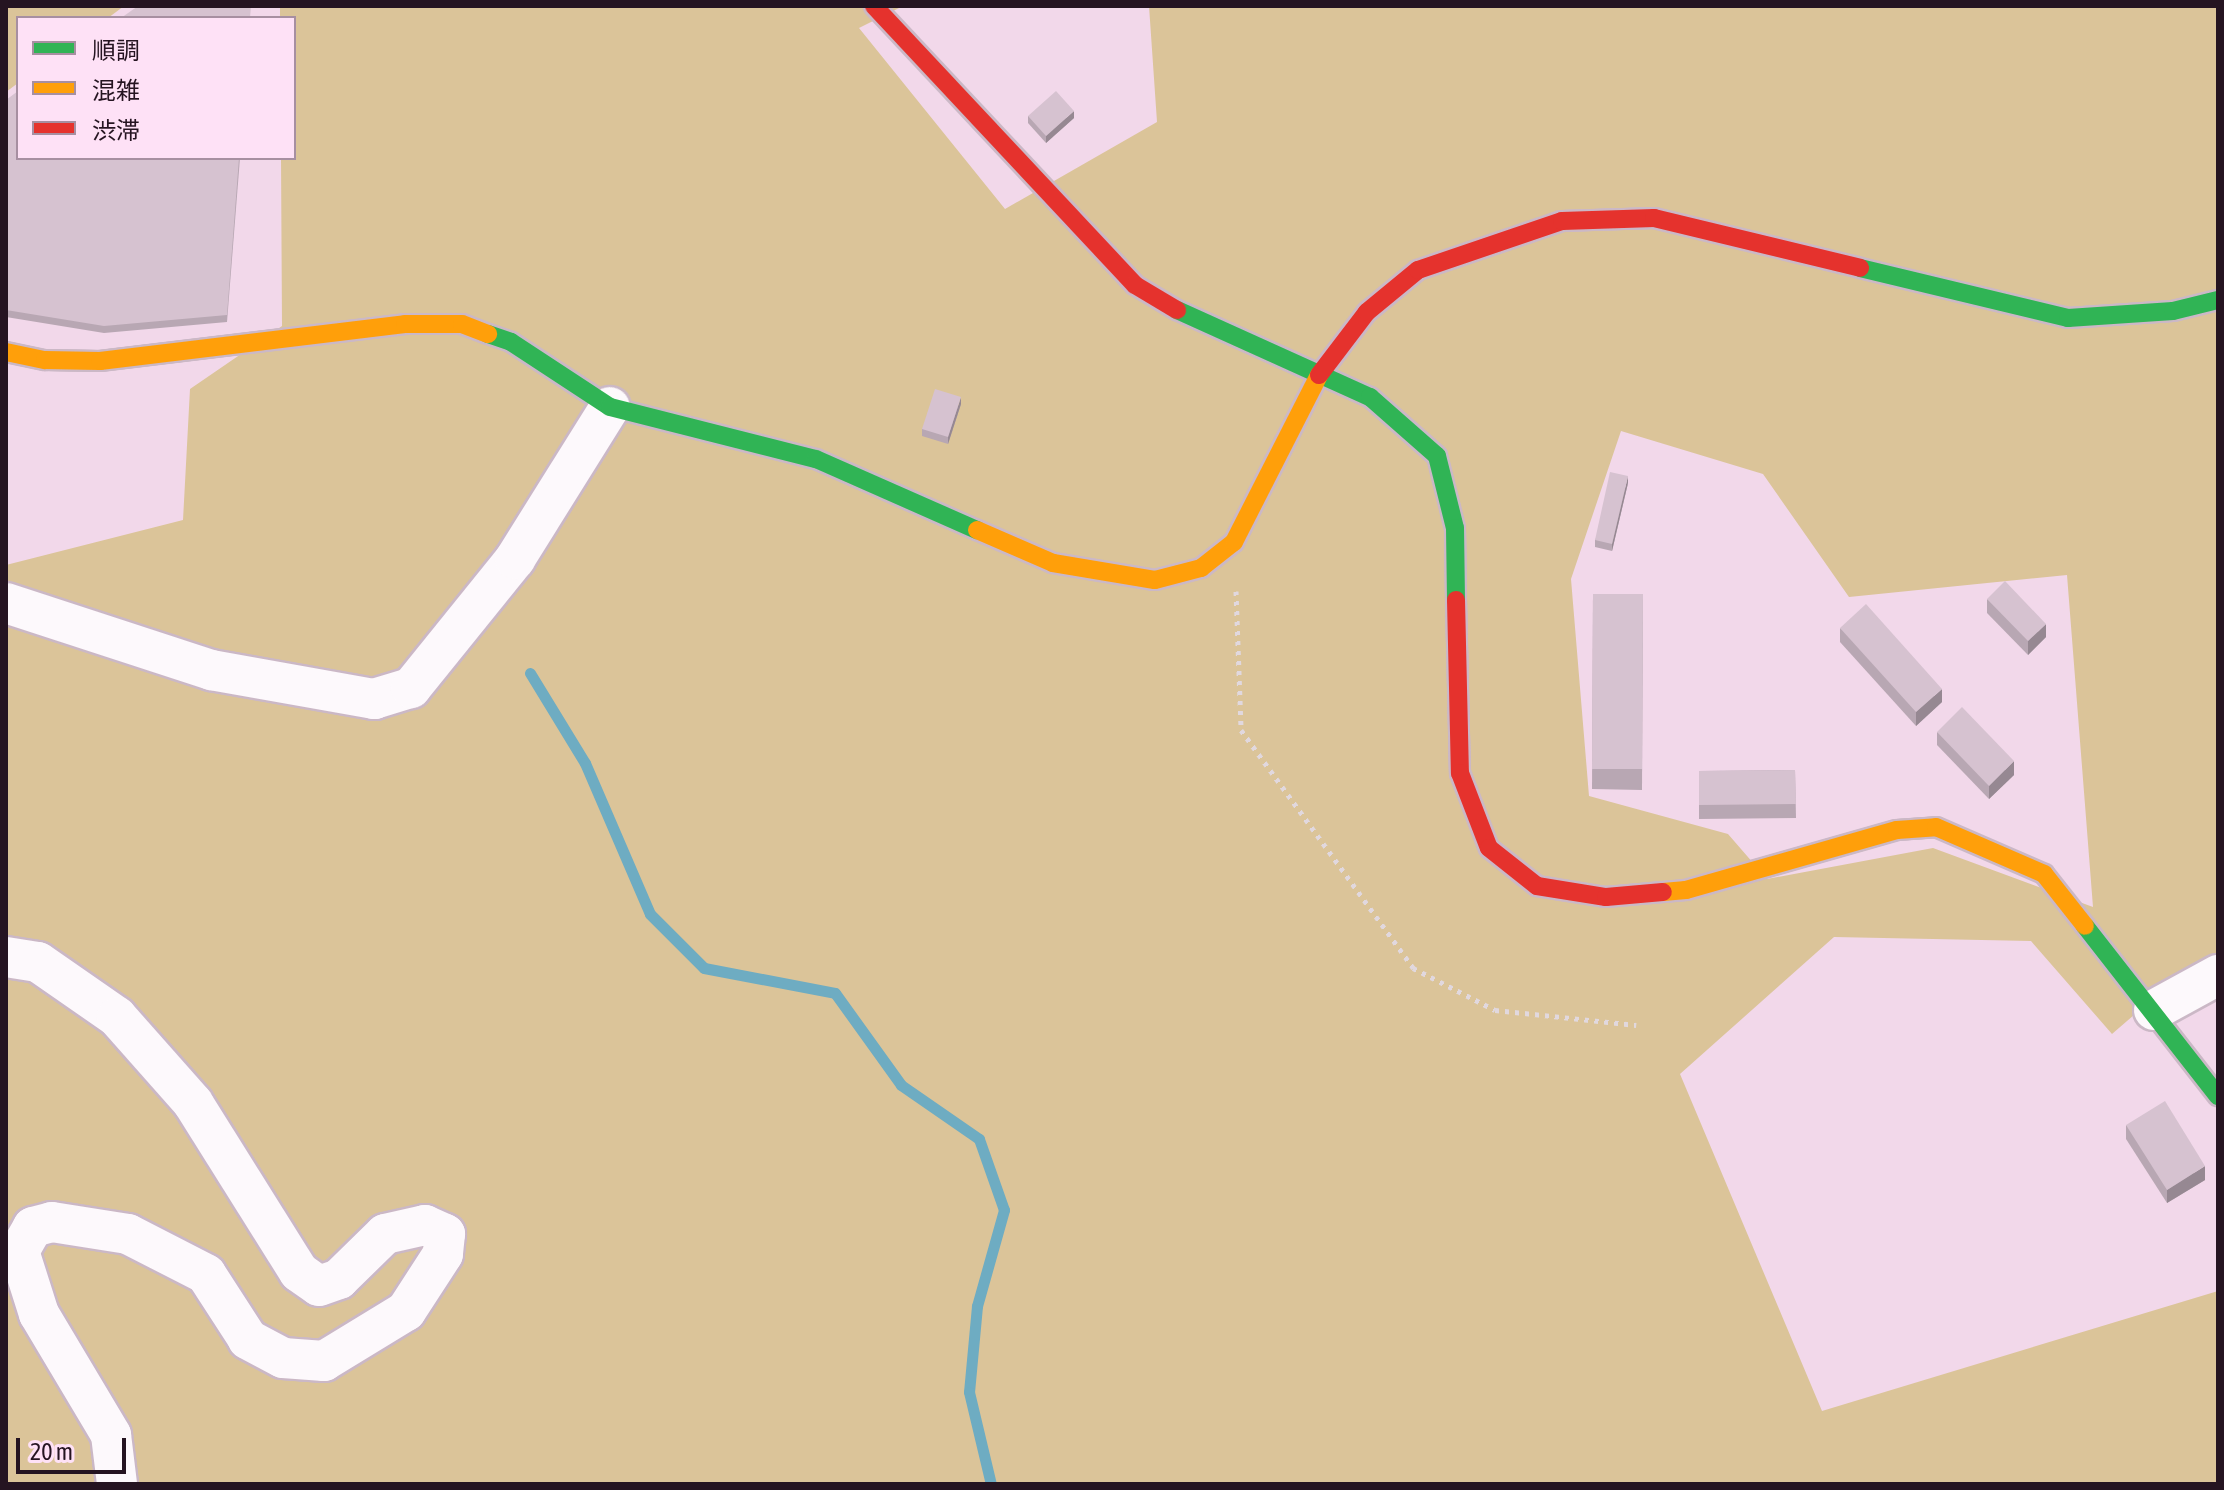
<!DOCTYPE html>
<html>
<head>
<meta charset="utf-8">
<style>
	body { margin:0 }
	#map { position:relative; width:2224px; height:1490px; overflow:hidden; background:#f2d8ea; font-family:"Asap Condensed","Noto Sans JP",sans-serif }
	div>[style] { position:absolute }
	.green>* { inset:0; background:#dbc499 }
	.stream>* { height:11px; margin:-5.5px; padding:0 5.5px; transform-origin:5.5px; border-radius:5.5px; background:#6eacc2 }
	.path>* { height:5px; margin-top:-2.5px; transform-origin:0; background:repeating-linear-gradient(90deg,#e1d8de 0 4px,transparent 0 10px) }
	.roads { filter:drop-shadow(2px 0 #cbb8c6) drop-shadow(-2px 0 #cbb8c6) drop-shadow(0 2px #cbb8c6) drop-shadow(0 -2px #cbb8c6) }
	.street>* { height:40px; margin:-20px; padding:0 20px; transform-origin:20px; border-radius:20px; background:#fdf9fc }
	.fast>* { height:18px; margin:-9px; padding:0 9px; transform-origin:9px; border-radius:9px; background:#30b455 }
	.slow>* { height:18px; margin:-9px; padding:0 9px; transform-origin:9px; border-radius:9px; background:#ff9f0a }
	.jam>* { height:18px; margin:-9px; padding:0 9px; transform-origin:9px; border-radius:9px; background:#e5322d }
	.wall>* { inset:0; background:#b8a7b3 }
	.shaded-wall>* { inset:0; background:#968892 }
	.building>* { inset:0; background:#d6c2d0 }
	span { translate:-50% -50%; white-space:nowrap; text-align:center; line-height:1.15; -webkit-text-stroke:7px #fee1f6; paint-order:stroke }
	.frame { position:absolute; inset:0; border:8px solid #251421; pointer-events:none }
	.legend { position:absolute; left:16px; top:16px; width:280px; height:144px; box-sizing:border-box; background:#fee1f6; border:2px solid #a78fa1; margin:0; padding:10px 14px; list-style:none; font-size:24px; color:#251421 }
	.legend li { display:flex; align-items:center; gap:16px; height:40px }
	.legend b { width:40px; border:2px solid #a78fa1 }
	.scale { position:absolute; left:16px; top:1438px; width:110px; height:36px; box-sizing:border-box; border:4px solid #251421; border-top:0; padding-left:10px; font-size:24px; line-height:28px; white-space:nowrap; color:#251421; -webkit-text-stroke:6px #fee1f6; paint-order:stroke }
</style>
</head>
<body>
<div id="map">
	<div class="green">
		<div style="clip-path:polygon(6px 6px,124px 6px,108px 18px,18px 18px,18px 83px,6px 92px)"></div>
		<div style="clip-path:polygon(evenodd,280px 6px,903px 6px,859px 28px,1005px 209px,1157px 122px,1149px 6px,2218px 6px,2218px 958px,2194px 963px,2112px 1034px,2031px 941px,1834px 937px,1680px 1074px,1822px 1411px,2218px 1291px,2218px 1484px,6px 1484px,6px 565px,183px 520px,190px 389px,282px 326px,281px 158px,294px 158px,294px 18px,280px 18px,280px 6px,1621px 431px,1763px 474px,1849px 597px,2067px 575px,2093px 907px,1933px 848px,1767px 879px,1728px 834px,1589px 796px,1571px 579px,1621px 431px)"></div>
	</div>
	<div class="stream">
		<div style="left:530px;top:673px;width:105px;rotate:58.6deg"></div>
		<div style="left:585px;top:763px;width:164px;rotate:66.7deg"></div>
		<div style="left:650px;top:914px;width:76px;rotate:45deg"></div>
		<div style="left:704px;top:968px;width:133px;rotate:10.8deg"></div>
		<div style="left:835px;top:993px;width:113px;rotate:54.3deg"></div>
		<div style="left:901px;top:1085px;width:95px;rotate:34.7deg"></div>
		<div style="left:979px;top:1139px;width:75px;rotate:70.6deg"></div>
		<div style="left:1004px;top:1210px;width:100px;rotate:105.7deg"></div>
		<div style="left:977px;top:1306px;width:86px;rotate:95.3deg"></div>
		<div style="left:969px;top:1392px;width:95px;rotate:76.6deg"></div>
	</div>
	<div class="path">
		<div style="left:1236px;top:591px;width:139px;rotate:87.9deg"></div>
		<div style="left:1241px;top:730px;width:294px;rotate:54.1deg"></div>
		<div style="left:1413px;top:968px;width:92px;rotate:27.1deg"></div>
		<div style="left:1495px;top:1010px;width:142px;rotate:6.1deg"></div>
	</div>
	<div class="roads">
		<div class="street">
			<div style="left:6px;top:603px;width:216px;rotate:18.1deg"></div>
			<div style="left:211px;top:670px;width:166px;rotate:10.1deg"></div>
			<div style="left:374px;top:699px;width:39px;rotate:-17deg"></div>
			<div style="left:411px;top:688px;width:166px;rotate:-51.1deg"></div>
			<div style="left:515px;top:559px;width:179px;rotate:-58deg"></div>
			<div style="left:6px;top:957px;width:32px;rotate:9deg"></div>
			<div style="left:38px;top:962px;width:96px;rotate:34.8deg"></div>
			<div style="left:117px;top:1017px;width:115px;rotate:48.5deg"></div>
			<div style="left:193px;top:1103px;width:199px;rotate:57.9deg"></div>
			<div style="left:299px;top:1272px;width:24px;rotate:35deg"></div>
			<div style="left:319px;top:1286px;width:21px;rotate:-19deg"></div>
			<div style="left:339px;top:1279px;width:64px;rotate:-44.4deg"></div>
			<div style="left:385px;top:1234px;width:41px;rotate:-12.7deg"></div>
			<div style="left:425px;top:1225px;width:22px;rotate:24deg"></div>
			<div style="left:445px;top:1234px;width:20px;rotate:96deg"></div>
			<div style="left:443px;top:1254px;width:68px;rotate:123deg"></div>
			<div style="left:406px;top:1311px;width:96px;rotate:148.6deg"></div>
			<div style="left:324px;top:1361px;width:41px;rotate:-175.8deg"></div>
			<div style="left:283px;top:1358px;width:40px;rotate:-152deg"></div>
			<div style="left:248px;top:1339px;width:77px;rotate:-122.9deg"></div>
			<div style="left:206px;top:1274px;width:88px;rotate:-152.9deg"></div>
			<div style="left:128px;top:1234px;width:77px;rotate:-171deg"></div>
			<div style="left:52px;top:1222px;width:20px;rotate:165deg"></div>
			<div style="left:33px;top:1227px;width:28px;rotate:120deg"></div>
			<div style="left:19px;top:1251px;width:66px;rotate:72.4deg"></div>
			<div style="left:39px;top:1314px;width:141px;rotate:59.2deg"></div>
			<div style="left:111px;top:1435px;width:49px;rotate:83deg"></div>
			<div style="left:2154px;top:1010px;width:73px;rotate:-28.7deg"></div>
		</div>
		<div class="fast">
			<div style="left:1860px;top:268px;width:214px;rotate:13.5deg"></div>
			<div style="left:2068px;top:318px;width:105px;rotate:-3.8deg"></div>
			<div style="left:2173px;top:311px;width:46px;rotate:-13.7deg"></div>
			<div style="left:1177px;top:310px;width:212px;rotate:24.3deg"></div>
			<div style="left:1370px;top:397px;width:89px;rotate:41.4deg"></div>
			<div style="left:1437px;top:456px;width:74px;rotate:76deg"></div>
			<div style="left:1455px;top:528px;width:72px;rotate:89.2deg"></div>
			<div style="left:488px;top:334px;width:24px;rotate:19deg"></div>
			<div style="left:511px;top:342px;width:118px;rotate:33.3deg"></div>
			<div style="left:610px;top:407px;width:212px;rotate:14.2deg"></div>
			<div style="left:816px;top:459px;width:176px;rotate:23.8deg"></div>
			<div style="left:2085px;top:926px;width:216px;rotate:52deg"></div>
		</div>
		<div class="slow">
			<div style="left:6px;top:352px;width:40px;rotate:12deg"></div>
			<div style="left:45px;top:360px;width:55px;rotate:1deg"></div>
			<div style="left:100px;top:361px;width:307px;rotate:-6.9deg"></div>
			<div style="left:405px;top:324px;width:57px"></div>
			<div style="left:462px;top:324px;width:28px;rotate:21deg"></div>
			<div style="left:977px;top:530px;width:83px;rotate:23.5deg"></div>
			<div style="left:1053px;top:563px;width:103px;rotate:9.5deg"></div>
			<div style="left:1155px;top:580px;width:48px;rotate:-14.6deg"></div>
			<div style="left:1201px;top:568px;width:42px;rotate:-38.2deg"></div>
			<div style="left:1234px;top:542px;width:187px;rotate:-63deg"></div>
			<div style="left:1663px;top:892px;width:23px;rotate:-5deg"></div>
			<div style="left:1686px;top:890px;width:219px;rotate:-15.9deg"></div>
			<div style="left:1897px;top:830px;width:39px;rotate:-4deg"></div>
			<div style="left:1936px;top:827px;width:118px;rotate:23.5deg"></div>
			<div style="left:2044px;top:874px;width:66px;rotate:51.7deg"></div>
		</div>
		<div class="jam">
			<div style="left:874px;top:6px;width:382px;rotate:46.9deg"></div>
			<div style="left:1135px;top:285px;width:49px;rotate:30.8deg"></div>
			<div style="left:1319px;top:375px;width:79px;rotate:-52.7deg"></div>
			<div style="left:1367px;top:312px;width:66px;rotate:-39.5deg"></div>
			<div style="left:1418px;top:270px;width:152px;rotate:-18.8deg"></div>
			<div style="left:1562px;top:221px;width:92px;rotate:-1.9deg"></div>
			<div style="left:1654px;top:218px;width:212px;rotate:13.6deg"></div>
			<div style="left:1456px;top:600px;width:173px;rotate:88.7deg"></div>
			<div style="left:1460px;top:773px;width:80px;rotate:68.9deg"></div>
			<div style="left:1489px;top:848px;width:61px;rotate:38.4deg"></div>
			<div style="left:1537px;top:886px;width:70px;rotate:9.1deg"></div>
			<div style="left:1606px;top:897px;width:57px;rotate:-5deg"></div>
		</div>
	</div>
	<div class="wall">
		<div style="clip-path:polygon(6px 100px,240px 158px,227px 322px,104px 333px,6px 317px)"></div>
		<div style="clip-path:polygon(1028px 116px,1074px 118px,1046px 143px,1028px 123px)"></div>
		<div style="clip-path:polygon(961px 404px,948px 444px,922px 436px,922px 429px)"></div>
		<div style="clip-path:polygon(1628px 483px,1612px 551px,1595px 547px,1595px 540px)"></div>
		<div style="clip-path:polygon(1593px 594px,1643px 594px,1642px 790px,1592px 789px)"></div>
		<div style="clip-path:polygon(1987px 599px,2046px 637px,2028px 655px,1987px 613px)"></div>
		<div style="clip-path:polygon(1840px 628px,1942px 702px,1916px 726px,1840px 642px)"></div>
		<div style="clip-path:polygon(1937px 732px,2014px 775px,1989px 799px,1937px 745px)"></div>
		<div style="clip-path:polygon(1795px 770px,1796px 818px,1699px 819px,1699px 771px)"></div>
		<div style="clip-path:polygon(2126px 1125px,2205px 1180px,2167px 1203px,2126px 1139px)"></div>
	</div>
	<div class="shaded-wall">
		<div style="clip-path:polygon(1074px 111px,1074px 118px,1046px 143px,1046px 136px)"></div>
		<div style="clip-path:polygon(961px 397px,961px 404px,948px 444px,948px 437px)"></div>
		<div style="clip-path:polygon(1628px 476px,1628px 483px,1612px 551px,1612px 544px)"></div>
		<div style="clip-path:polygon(2046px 624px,2046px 637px,2028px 655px,2028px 641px)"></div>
		<div style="clip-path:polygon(1942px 689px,1942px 702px,1916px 726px,1916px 712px)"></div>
		<div style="clip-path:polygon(2014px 761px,2014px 775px,1989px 799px,1989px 786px)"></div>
		<div style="clip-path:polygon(2205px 1166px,2205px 1180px,2167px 1203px,2167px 1190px)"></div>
	</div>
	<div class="building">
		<div style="clip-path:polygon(138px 6px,251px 6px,250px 18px,121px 18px)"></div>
		<div style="clip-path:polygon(18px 91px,18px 158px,239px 158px,227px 315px,104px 326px,6px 310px,6px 100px)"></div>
		<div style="clip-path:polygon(1056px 91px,1074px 111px,1046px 136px,1028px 116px)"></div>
		<div style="clip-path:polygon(935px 389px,961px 397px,948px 437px,922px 429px)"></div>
		<div style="clip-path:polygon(1610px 472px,1628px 476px,1612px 544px,1595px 540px)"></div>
		<div style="clip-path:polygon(2005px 581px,2046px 624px,2028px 641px,1987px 599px)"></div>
		<div style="clip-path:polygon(1593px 594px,1643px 594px,1642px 769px,1592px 769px)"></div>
		<div style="clip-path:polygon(1866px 604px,1942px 689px,1916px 712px,1840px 628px)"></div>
		<div style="clip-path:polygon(1962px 707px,2014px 761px,1989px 786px,1937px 732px)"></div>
		<div style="clip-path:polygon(1795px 770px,1796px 804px,1699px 805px,1699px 771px)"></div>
		<div style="clip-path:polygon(2165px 1101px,2205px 1166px,2167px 1190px,2126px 1125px)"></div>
	</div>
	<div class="frame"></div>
	<ul class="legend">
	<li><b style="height:10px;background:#30b455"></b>順調</li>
	<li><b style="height:10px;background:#ff9f0a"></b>混雑</li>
	<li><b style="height:10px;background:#e5322d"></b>渋滞</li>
	</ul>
	<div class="scale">20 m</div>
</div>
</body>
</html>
